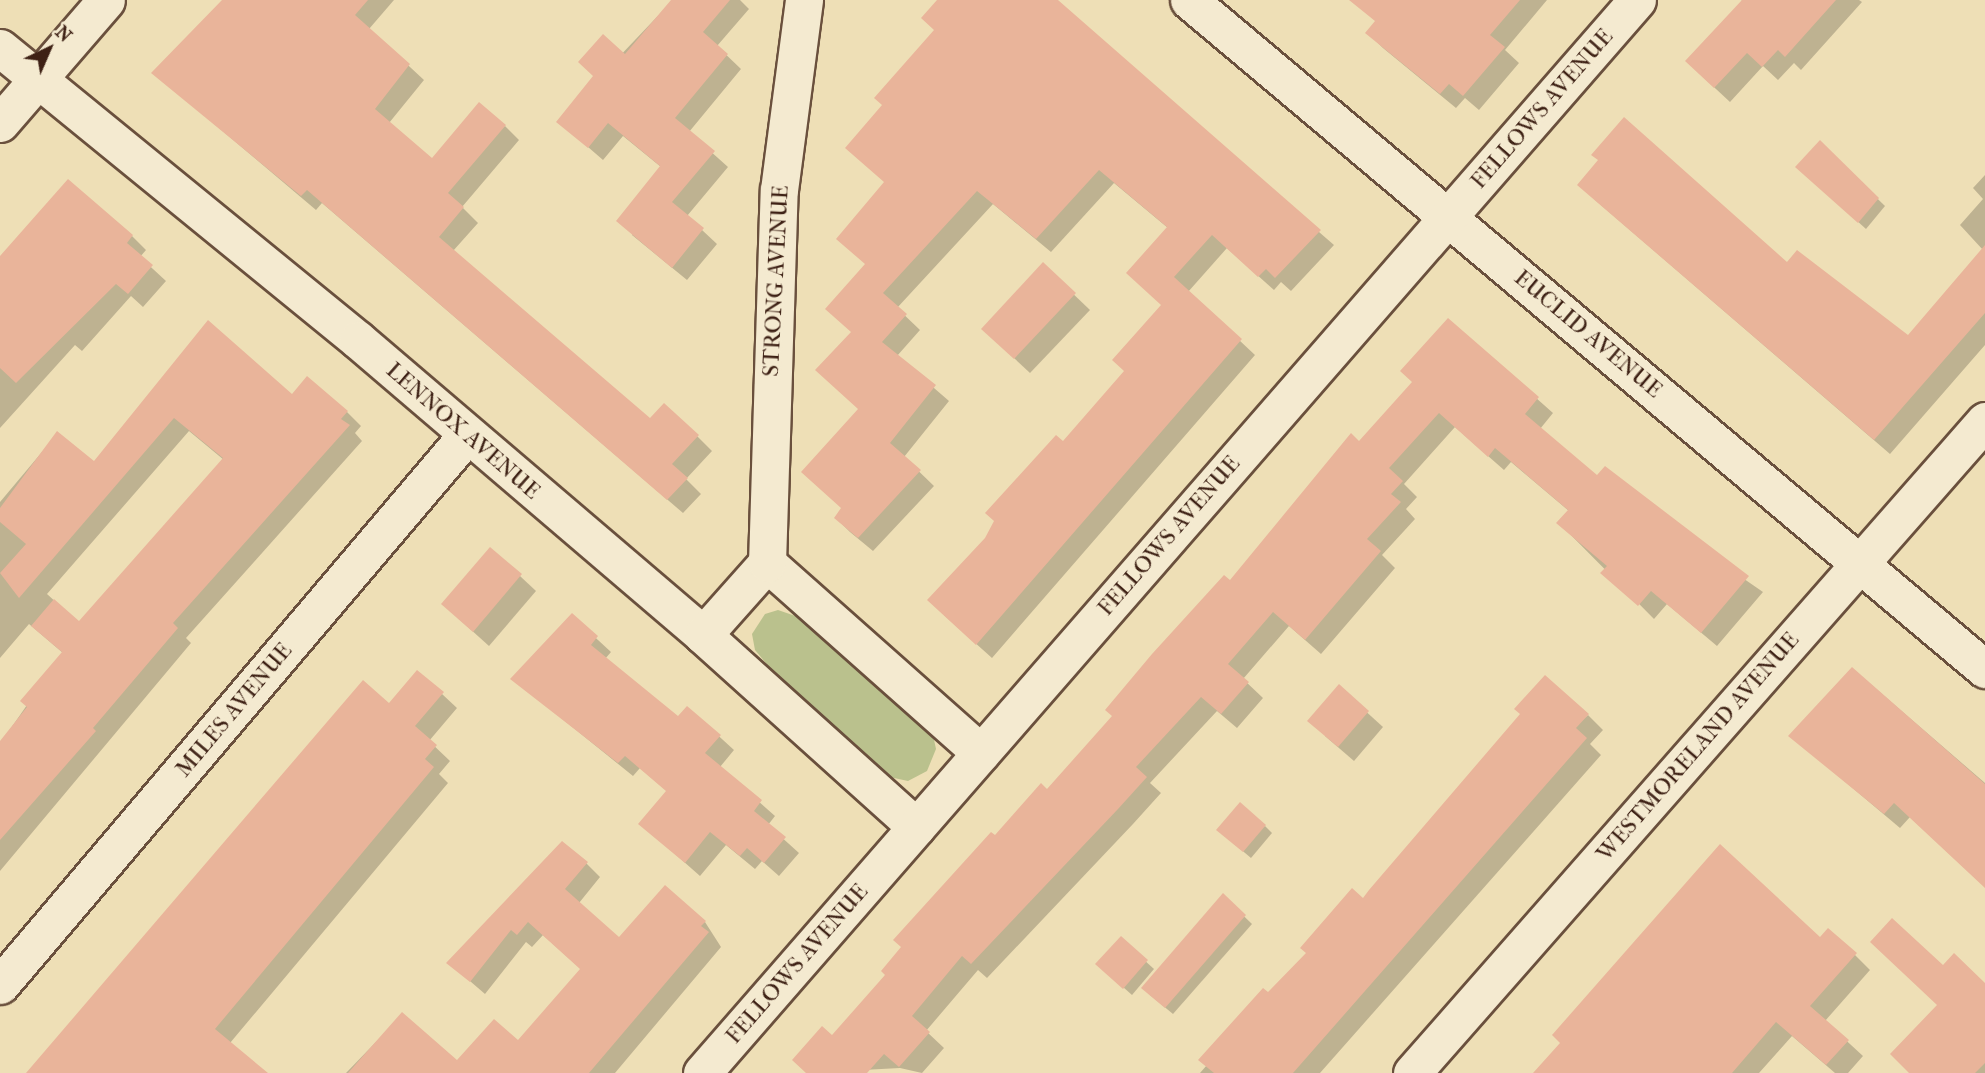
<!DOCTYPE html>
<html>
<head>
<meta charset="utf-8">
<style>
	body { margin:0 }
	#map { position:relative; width:1985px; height:1073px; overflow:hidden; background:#eedfb6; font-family:"IM FELL French Canon",serif }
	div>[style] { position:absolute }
	.green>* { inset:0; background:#bac18d }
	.shadow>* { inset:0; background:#0003 }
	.building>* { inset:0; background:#e9b49a }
	.roads { filter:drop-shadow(2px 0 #6a503d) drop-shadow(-2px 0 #6a503d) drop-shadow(0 2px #6a503d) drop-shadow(0 -2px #6a503d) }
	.minor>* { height:37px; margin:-18.5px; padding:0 18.5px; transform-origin:18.5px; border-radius:18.5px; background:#f4ead0 }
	span { translate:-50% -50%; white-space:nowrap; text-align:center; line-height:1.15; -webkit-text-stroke:6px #f4ead0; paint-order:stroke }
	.street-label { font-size:23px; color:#3e2115 }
	.north { position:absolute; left:14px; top:14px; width:70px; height:70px; -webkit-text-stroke:5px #f4ead0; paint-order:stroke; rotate:44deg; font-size:19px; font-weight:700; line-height:28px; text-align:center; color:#3e2115 }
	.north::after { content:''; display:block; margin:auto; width:24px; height:32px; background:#3e2115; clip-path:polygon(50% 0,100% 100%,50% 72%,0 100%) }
</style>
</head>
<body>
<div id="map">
	<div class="green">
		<div style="clip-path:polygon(778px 610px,804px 619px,933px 735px,936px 749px,927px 771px,908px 781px,885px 776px,775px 674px,755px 650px,752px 634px,765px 614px)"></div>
	</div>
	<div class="shadow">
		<div style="clip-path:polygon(224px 0,394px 0,369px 29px,424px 80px,389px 123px,432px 160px,505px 126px,519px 140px,462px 207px,478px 223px,453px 251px,650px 421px,697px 436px,712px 451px,686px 479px,701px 494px,683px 513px,322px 203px,316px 210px,154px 73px)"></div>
		<div style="clip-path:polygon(673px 0,740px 0,749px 9px,717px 46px,741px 69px,689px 132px,728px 167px,687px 216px,717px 244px,687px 280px,632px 235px,661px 167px,623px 136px,603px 160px,558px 121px)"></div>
		<div style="clip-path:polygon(939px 0,1052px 0,1334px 245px,1291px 291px,1281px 282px,1274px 290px,1227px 248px,1188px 292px,1255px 355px,992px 658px,944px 615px,986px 539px,1126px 372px,1163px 305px,1168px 228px,1114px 183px,1051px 252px,993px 204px,897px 308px,920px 330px,897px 356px,949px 401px,904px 457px,934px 486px,873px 551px,850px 532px,836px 518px,843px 509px,859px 410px,853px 333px,867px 265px,839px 239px,886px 183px,884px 106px,936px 31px)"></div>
		<div style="clip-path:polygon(1352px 0,1547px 0,1505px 50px,1519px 63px,1479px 110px,1465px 98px,1456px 108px,1383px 48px,1368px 33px,1377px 22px)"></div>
		<div style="clip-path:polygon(1742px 0,1859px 0,1862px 2px,1801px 70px,1794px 63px,1778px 80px,1763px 66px,1730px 102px,1702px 76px)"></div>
		<div style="clip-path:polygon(1820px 143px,1885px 206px,1866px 229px,1805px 174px)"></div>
		<div style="clip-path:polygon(1985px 175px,1985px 345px,1890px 454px,1594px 199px,1787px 265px,1908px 338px,1983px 250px,1960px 225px,1983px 199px,1973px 188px)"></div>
		<div style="clip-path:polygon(132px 236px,146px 250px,140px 257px,166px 281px,143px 307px,131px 296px,82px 351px,75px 345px,0 428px,0 258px)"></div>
		<div style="clip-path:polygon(1043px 265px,1090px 310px,1030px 373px,999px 344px)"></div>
		<div style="clip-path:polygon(1448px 320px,1553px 413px,1540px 429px,1598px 478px,1763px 592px,1717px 646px,1667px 604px,1654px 619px,1559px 523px,1569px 511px,1511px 462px,1504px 470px,1455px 427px,1404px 484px,1417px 497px,1406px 509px,1415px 519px,1382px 555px,1395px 568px,1321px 654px,1289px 626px,1243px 679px,1263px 698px,1237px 728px,1217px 711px,1150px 783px,1161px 793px,1133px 824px,987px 978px,978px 970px,926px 1031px,944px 1048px,922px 1073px,900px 1068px,807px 1073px,995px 838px,1047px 791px,1414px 383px)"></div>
		<div style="clip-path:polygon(evenodd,208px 322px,292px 396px,347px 412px,361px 426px,355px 433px,362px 441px,186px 638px,191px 643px,0 871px,0 744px,63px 653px,29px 624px,0 658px,0 502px,58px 433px,94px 463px,208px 322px,189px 431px,224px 460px,80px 624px,47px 594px,189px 431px)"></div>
		<div style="clip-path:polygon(491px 549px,536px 591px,489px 646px,459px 619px)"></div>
		<div style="clip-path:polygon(572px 616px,611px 652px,605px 659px,678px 719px,688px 708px,734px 750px,720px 767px,775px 816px,768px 825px,799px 853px,779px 876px,762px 861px,755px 869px,726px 845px,700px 876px,641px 824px,668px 792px,640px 768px,633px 776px,513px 679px)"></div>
		<div style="clip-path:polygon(1853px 669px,1985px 783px,1985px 887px,1910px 817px,1900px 828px,1791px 736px)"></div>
		<div style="clip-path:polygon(1339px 687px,1383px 727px,1354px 761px,1325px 736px)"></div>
		<div style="clip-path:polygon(442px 694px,457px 708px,429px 741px,450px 761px,439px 774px,448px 783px,230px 1043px,265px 1073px,27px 1073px,389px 706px)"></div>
		<div style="clip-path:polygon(1588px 715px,1603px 730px,1590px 744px,1601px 755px,1320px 1073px,1200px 1073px,1268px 995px)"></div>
		<div style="clip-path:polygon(1265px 826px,1272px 833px,1251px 858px,1226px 837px)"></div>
		<div style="clip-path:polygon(586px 863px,600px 877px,579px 903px,619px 940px,705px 922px,721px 947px,615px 1073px,346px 1073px,403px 1014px,457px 1063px,518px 1043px,581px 969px,543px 935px,532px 947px,526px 942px,485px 994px,449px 963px)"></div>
		<div style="clip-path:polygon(1223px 896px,1252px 924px,1173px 1014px,1150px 995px)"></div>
		<div style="clip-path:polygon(1121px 939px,1154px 969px,1132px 995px,1105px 971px)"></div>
		<div style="clip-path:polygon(1820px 940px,1855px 955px,1870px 970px,1825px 1021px,1863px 1056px,1848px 1073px,1835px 1073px,1792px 1036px,1759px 1073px,1535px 1073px)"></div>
		<div style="clip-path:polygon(1943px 967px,1985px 986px,1985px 1073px,1911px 1073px,1939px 1005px)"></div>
	</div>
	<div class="building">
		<div style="clip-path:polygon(222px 0,368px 0,355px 15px,410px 64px,375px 109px,432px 158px,479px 102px,506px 125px,448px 193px,464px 207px,439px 237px,650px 418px,664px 403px,699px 435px,672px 464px,688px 478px,667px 500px,307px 190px,301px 196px,151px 73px)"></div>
		<div style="clip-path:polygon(671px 0,730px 0,703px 32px,728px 54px,675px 118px,715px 151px,672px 202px,704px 228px,672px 268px,616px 221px,660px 166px,608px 123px,588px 148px,556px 122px,593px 76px,578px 62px,603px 34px,625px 54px)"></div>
		<div style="clip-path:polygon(937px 0,1058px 0,1321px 230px,1275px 278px,1266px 269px,1258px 277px,1212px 235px,1174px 277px,1242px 339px,976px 645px,927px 600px,985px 538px,994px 521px,985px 513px,1056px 435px,1063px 441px,1124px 371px,1112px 360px,1161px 305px,1126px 273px,1167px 227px,1099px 170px,1036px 239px,977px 191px,883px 293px,907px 314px,882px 342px,936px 385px,890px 443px,921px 470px,858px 538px,834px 518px,841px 508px,801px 472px,858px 409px,815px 370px,851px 332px,825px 309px,865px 264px,836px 239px,884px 182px,845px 148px,882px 105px,874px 98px,934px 30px,921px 18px)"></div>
		<div style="clip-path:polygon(1349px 0,1520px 0,1490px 35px,1505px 47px,1463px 96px,1449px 84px,1440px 94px,1365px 33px,1375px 21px)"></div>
		<div style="clip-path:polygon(1742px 0,1836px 0,1785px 57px,1778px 50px,1762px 67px,1747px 53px,1714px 88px,1685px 61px)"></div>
		<div style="clip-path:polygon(1624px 117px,1787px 262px,1797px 250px,1908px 335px,1985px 245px,1985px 313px,1874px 440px,1577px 185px,1598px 160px,1591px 155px)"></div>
		<div style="clip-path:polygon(1820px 140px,1879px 198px,1858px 223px,1795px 167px)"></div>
		<div style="clip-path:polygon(68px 179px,133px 235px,127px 243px,153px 265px,128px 294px,116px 284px,16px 383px,0 368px,0 256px)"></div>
		<div style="clip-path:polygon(1043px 262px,1076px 293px,1014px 359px,981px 329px)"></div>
		<div style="clip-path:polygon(1448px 318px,1539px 397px,1525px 414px,1597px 475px,1605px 466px,1749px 576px,1701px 633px,1651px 591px,1638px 606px,1600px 573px,1607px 566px,1556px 523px,1568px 510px,1495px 448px,1488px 457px,1439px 413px,1389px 468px,1403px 481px,1391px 494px,1401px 502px,1367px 539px,1381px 551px,1305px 640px,1273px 612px,1228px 664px,1249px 682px,1221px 714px,1201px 697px,1136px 767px,1147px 777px,1118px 809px,971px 964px,962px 956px,912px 1016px,930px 1032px,899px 1067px,884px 1054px,867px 1073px,806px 1073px,792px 1060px,822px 1026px,832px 1035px,885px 975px,881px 971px,901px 947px,893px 940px,991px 832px,995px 835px,1041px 783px,1047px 789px,1112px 716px,1105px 710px,1152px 654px,1224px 575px,1230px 580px,1351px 433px,1359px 441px,1412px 382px,1400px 371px)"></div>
		<div style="clip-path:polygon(208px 320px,292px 394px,307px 376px,348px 411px,341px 419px,350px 425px,173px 623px,178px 628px,93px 728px,96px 731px,0 840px,0 741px,27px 707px,20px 701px,62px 652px,31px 626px,54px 599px,79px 621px,223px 458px,174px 418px,19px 598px,0 573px,26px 544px,0 522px,0 508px,57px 431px,94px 461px)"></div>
		<div style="clip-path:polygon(490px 547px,522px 574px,473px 632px,441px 604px)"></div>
		<div style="clip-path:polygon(572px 613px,598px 636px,591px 645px,678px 716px,687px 706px,721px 735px,705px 753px,762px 800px,754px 811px,786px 837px,764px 863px,747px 848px,740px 856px,710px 832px,685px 863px,638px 824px,666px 791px,625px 756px,618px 763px,510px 679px)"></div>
		<div style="clip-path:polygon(1852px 667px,1985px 784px,1985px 888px,1894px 803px,1884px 814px,1788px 736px)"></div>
		<div style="clip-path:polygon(417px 670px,444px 692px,415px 726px,437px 745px,425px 759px,434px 767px,215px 1029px,268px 1073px,26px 1073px,363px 680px,389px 703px)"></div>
		<div style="clip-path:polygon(1545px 675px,1589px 714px,1576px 728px,1587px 738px,1293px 1073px,1214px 1073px,1198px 1060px,1263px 988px,1268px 992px,1306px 953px,1300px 948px,1352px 888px,1363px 898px,1369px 890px,1520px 714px,1514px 709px)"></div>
		<div style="clip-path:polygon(1339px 684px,1369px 711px,1338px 747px,1307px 721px)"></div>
		<div style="clip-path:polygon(1240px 802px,1266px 825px,1243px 852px,1216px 830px)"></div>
		<div style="clip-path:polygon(562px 841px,588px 862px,565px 889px,619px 937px,665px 885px,706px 921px,701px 926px,709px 932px,589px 1073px,348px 1073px,402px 1012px,457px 1060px,494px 1019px,518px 1040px,580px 969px,528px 922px,517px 935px,511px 930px,470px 982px,446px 963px)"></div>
		<div style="clip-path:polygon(1720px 844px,1820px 937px,1828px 928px,1857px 953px,1810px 1006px,1849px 1040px,1826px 1065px,1776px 1022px,1732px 1073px,1533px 1073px,1560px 1043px,1552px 1035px)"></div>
		<div style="clip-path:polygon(1223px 893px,1246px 915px,1165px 1008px,1141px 988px)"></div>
		<div style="clip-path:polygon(1892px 918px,1943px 965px,1954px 953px,1985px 983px,1985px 1063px,1975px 1073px,1909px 1073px,1890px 1054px,1937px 1005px,1870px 942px)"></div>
		<div style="clip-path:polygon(1121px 936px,1148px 960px,1123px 989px,1095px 964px)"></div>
	</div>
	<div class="roads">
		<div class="minor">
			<div style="left:1189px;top:0;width:1040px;rotate:40.05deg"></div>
			<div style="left:0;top:48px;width:462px;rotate:39.2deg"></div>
			<div style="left:358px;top:340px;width:454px;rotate:40.5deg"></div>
			<div style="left:703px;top:635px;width:287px;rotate:42deg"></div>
			<div style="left:0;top:123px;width:162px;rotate:-49.2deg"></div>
			<div style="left:767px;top:563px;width:286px;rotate:41.6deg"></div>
			<div style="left:703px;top:635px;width:96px;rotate:-48.4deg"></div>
			<div style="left:767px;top:563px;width:373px;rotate:-88.2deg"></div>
			<div style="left:779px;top:190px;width:192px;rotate:-82.5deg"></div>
			<div style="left:0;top:985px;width:722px;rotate:-49.67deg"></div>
			<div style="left:702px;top:1073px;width:1423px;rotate:-48.93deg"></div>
			<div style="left:1412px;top:1073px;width:868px;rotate:-48.69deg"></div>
		</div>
	</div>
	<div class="street-label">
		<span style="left:1542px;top:109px;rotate:-49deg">FELLOWS AVENUE</span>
		<span style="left:776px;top:281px;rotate:-87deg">STRONG AVENUE</span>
		<span style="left:1588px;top:334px;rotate:40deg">EUCLID AVENUE</span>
		<span style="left:463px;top:431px;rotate:41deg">LENNOX AVENUE</span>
		<span style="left:1169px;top:536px;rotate:-49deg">FELLOWS AVENUE</span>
		<span style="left:234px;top:710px;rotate:-50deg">MILES AVENUE</span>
		<span style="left:1698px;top:747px;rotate:-49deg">WESTMORELAND AVENUE</span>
		<span style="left:797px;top:964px;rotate:-49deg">FELLOWS AVENUE</span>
	</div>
	<div class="north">N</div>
</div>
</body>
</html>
